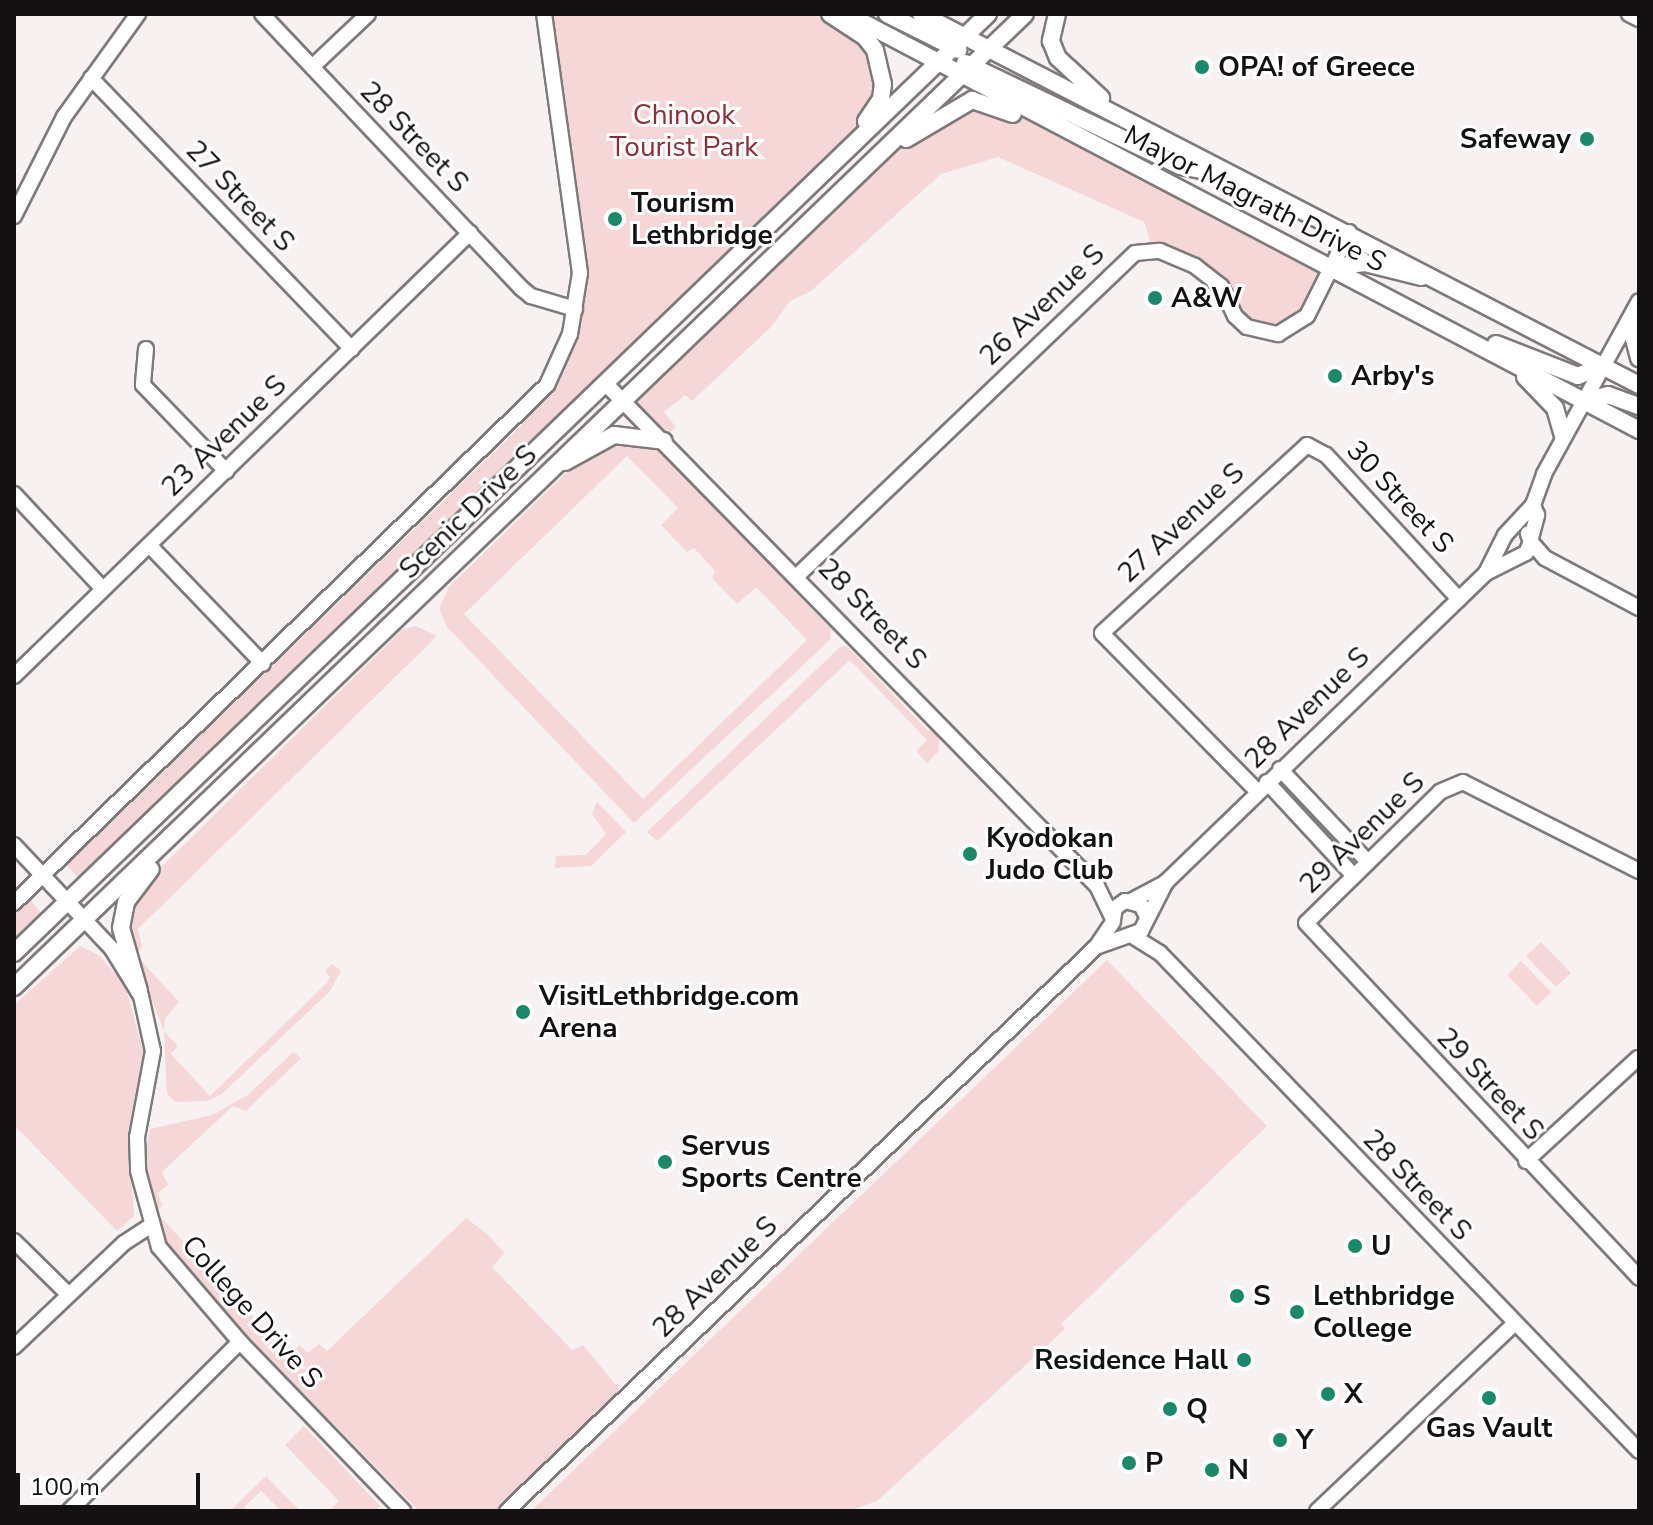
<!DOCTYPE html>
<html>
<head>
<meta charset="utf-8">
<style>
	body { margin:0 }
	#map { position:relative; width:1653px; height:1525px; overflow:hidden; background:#f8f1f1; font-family:"Nunito Sans",sans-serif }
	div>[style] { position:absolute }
	.green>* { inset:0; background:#f6d7d7 }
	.roads { filter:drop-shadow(2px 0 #7f7a7a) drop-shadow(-2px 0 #7f7a7a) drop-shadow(0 2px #7f7a7a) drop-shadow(0 -2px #7f7a7a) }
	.minor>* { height:14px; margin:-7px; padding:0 7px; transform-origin:7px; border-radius:7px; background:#fff }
	.major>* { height:16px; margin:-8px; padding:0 8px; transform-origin:8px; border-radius:8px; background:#fff }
	.dots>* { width:22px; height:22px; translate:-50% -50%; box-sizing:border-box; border:4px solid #fff; border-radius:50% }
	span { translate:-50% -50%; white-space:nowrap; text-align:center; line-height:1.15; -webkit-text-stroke:6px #fff; paint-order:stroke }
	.poi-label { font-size:28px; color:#131111; font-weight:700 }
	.left { translate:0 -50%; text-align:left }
	.right { translate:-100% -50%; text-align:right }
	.park-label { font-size:28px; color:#922d38 }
	.street-label { font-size:28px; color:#131111 }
	.frame { position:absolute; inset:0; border:16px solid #131111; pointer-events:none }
	.scale { position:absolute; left:16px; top:1473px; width:184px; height:36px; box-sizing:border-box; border:4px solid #131111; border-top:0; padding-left:10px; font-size:24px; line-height:28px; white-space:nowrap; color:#131111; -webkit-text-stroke:6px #fff; paint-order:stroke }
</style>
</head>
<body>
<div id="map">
	<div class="green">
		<div style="clip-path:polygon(552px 14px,818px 14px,852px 33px,873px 57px,877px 86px,866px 117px,81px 880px,66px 865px,516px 431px,558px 383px,575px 338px,586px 272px)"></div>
		<div style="clip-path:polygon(963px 103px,1012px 114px,1113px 155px,1333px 267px,1293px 328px,1247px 327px,1221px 286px,1152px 247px,1144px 222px,998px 157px,941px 174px,811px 291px,790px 301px,772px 326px,692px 401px,685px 395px,664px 412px,676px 427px,662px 440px,621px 399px,902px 142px)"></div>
		<div style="clip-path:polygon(evenodd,607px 442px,637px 442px,660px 452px,831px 629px,830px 640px,634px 823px,447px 627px,439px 608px,449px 587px,579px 460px,607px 442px,627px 456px,678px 508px,661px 525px,687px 552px,694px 548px,715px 571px,712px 578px,737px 604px,756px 587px,807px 640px,643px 799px,464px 614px,627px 456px)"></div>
		<div style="clip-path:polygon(416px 626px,437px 636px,138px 929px,142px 947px,136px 955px,179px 1002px,165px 1018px,164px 1031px,178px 1046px,171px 1054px,210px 1096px,327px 983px,330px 977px,325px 971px,332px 964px,341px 971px,330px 991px,222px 1094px,208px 1101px,175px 1102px,167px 1094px,164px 1031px,126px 933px,133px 895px,403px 629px)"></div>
		<div style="clip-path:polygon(847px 646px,928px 731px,933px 728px,940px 734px,938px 752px,927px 763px,916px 751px,927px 740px,850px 660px,657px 841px,647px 832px,840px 647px)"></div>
		<div style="clip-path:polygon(597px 802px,626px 832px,591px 866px,555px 868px,556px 856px,586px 855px,606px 834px,592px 814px)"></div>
		<div style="clip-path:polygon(30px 900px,44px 916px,14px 945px,14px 915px)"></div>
		<div style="clip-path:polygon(1541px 942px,1571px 973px,1556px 987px,1526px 956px)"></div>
		<div style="clip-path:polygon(80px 946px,100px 956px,125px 985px,144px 1054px,128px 1137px,134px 1216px,117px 1231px,14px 1125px,14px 1005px)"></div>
		<div style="clip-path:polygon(1107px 960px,1267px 1126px,1061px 1324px,1065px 1329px,877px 1501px,850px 1511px,531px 1511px)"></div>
		<div style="clip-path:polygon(1521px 961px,1551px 992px,1537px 1006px,1507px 975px)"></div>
		<div style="clip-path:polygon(293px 1052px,301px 1058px,246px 1111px,233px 1106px,162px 1172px,168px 1185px,158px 1193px,162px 1206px,156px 1212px,288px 1355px,300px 1345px,308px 1353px,319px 1344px,327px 1351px,466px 1218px,486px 1233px,505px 1253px,492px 1267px,572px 1350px,583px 1345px,619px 1389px,616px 1397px,495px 1511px,419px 1511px,187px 1274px,157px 1233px,143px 1164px,150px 1129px,212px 1115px,248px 1095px)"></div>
		<div style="clip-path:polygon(304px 1426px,380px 1506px,375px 1511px,330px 1510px,339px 1501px,285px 1445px)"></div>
		<div style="clip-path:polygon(266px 1476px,300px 1511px,281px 1511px,261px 1491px,244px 1507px,247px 1511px,230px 1511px)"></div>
	</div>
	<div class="roads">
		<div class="minor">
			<div style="left:262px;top:14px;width:377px;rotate:46.6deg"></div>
			<div style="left:521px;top:288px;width:13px;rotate:39deg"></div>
			<div style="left:531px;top:296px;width:46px;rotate:16.5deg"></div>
			<div style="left:1629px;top:14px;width:11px;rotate:27deg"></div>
			<div style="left:312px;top:67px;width:77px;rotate:-43.4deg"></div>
			<div style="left:91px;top:78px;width:376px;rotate:46.1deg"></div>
			<div style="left:14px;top:216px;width:111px;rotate:-63.2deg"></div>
			<div style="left:64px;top:117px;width:127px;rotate:-54.3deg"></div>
			<div style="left:146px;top:349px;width:36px;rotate:95deg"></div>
			<div style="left:143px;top:385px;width:120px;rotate:46deg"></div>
			<div style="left:605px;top:383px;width:704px;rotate:45.63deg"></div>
			<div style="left:1097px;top:886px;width:34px;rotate:64deg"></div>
			<div style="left:14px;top:494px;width:130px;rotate:46.9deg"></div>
			<div style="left:1531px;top:538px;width:24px;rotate:-75deg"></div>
			<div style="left:1537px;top:515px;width:11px;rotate:-112deg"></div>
			<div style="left:1531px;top:542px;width:21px;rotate:49deg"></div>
			<div style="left:1545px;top:558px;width:106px;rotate:28deg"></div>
			<div style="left:150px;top:546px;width:163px;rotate:46.2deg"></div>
			<div style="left:1486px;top:573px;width:45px;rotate:-26.6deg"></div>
			<div style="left:1526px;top:553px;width:12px;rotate:-66deg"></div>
			<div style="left:1531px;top:542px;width:9px;rotate:-111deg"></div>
			<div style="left:798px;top:575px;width:466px;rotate:-43.7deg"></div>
			<div style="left:1135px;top:253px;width:25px;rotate:-5deg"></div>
			<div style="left:1160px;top:251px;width:38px;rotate:23deg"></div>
			<div style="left:1195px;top:266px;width:33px;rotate:38deg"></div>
			<div style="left:1221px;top:286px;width:33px;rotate:65deg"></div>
			<div style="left:1235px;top:316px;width:16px;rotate:43deg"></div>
			<div style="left:1247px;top:327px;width:32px;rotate:13deg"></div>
			<div style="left:1278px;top:334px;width:34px;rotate:-32deg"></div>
			<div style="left:1307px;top:316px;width:94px;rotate:-63.4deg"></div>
			<div style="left:14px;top:676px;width:636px;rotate:-44.17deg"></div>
			<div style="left:1280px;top:769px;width:128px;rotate:46.6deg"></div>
			<div style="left:1267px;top:782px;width:128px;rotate:47.2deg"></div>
			<div style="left:1257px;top:791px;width:221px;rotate:-134.5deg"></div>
			<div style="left:1102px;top:633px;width:278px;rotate:-42.5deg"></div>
			<div style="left:1307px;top:445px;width:21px;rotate:28deg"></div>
			<div style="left:1326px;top:455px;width:196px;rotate:47.3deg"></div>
			<div style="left:14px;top:845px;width:143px;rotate:46.7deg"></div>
			<div style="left:112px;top:949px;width:55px;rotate:58.3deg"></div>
			<div style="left:141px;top:996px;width:56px;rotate:77.7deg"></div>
			<div style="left:153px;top:1051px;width:87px;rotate:100.5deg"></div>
			<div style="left:137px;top:1137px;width:34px;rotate:88deg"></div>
			<div style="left:138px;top:1171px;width:79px;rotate:74.6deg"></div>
			<div style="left:159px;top:1247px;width:125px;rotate:49.5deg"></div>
			<div style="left:240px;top:1342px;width:235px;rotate:46deg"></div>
			<div style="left:1639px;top:871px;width:197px;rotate:-153.2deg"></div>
			<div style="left:1463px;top:782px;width:25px;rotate:157deg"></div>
			<div style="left:1440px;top:792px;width:187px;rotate:135.6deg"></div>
			<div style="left:1306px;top:923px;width:487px;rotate:46.8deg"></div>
			<div style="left:1131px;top:901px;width:40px;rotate:-28deg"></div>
			<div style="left:14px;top:903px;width:743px;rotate:-44.18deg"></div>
			<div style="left:547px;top:385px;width:56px;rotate:-65.7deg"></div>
			<div style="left:570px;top:334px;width:62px;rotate:-80.7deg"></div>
			<div style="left:580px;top:273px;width:261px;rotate:-97.9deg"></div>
			<div style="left:1113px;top:920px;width:12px;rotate:-81deg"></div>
			<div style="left:1115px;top:908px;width:12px;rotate:-35deg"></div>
			<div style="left:1125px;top:901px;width:16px;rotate:14deg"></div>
			<div style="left:1141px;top:905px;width:13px;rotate:63deg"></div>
			<div style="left:1131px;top:935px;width:34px;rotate:32deg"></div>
			<div style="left:1160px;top:953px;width:691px;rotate:46.11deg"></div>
			<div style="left:1096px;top:947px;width:48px;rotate:-19.6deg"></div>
			<div style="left:1141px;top:931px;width:55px;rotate:-63deg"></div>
			<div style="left:1166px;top:882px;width:445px;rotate:-44deg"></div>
			<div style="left:1486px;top:573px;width:42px;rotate:-63.4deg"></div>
			<div style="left:1505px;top:535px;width:41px;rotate:-47deg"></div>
			<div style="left:1533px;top:505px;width:33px;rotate:-70deg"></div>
			<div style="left:1544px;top:474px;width:197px;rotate:-61.2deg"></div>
			<div style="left:1526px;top:1161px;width:152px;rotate:-42.6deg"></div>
			<div style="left:14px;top:1241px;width:76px;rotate:44.5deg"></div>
			<div style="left:14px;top:1347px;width:151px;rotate:-43.4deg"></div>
			<div style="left:124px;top:1243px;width:30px;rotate:-33deg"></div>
			<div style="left:69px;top:1511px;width:240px;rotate:-44.7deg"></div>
			<div style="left:507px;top:1511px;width:815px;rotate:-43.76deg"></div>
			<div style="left:1096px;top:947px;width:30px;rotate:-56deg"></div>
			<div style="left:1317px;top:1511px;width:272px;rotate:-43.5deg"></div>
		</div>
		<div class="major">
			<div style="left:830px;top:14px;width:42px;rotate:33.3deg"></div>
			<div style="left:865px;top:37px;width:16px;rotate:52deg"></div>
			<div style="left:875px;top:50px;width:35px;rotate:77deg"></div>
			<div style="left:883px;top:84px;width:15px;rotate:98deg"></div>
			<div style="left:881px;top:99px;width:27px;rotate:124deg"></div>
			<div style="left:847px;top:14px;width:895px;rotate:27.71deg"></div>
			<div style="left:887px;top:14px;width:80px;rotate:26.6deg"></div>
			<div style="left:921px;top:14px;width:808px;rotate:27.33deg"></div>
			<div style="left:1057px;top:14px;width:28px;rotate:103deg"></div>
			<div style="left:1051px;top:41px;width:18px;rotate:68deg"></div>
			<div style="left:1058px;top:58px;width:59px;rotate:42.9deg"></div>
			<div style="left:965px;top:63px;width:238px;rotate:25.6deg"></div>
			<div style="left:1180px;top:166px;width:43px;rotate:10.8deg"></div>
			<div style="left:906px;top:139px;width:77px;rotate:-30.6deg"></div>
			<div style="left:972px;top:100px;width:43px;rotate:18.9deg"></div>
			<div style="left:1333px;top:267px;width:32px;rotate:-7deg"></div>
			<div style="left:1365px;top:263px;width:58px;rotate:14deg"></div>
			<div style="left:1639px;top:318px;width:22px;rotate:103deg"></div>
			<div style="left:1634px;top:339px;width:20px;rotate:75deg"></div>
			<div style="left:1496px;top:344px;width:88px;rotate:21.3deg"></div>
			<div style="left:1578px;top:376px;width:26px;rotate:-23deg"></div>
			<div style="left:1525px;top:377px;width:43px;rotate:45.9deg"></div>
			<div style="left:1555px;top:408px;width:29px;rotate:74deg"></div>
			<div style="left:1583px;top:401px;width:26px;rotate:-13deg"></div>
			<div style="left:1608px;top:395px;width:33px;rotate:20deg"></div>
			<div style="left:565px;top:462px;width:56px;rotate:-28.9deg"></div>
			<div style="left:614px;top:435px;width:50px;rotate:6.8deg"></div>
			<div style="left:14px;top:953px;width:1353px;rotate:-43.95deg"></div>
			<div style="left:14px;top:987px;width:1403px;rotate:-43.9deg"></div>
			<div style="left:139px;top:991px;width:66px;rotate:-105.9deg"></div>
			<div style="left:121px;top:928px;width:26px;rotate:-79deg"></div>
			<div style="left:126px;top:902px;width:41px;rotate:-52.9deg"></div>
		</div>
	</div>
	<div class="dots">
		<div style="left:1202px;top:67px;background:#188969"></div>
		<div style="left:1587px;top:139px;background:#188969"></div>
		<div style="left:615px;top:219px;background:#188969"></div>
		<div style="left:1155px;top:298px;background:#188969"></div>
		<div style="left:1335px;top:376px;background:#188969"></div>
		<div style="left:970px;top:854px;background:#188969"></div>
		<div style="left:523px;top:1012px;background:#188969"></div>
		<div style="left:665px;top:1162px;background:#188969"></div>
		<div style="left:1355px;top:1246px;background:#188969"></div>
		<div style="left:1237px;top:1296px;background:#188969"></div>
		<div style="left:1297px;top:1312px;background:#188969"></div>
		<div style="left:1244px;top:1360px;background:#188969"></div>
		<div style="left:1328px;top:1394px;background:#188969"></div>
		<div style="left:1489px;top:1398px;background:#188969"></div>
		<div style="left:1170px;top:1409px;background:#188969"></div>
		<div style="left:1280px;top:1440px;background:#188969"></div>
		<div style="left:1129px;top:1463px;background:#188969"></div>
		<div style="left:1212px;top:1470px;background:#188969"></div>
	</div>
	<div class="poi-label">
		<span class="left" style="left:1218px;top:67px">OPA! of Greece</span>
		<span class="right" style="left:1571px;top:139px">Safeway</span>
		<span class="left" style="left:631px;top:219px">Tourism<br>Lethbridge</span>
		<span class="left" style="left:1171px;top:298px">A&amp;W</span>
		<span class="left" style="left:1351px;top:376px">Arby's</span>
		<span class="left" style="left:986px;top:854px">Kyodokan<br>Judo Club</span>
		<span class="left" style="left:539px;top:1012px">VisitLethbridge.com<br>Arena</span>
		<span class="left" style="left:681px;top:1162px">Servus<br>Sports Centre</span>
		<span class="left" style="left:1371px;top:1246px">U</span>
		<span class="left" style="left:1253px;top:1296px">S</span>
		<span class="left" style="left:1313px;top:1312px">Lethbridge<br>College</span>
		<span class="right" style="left:1228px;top:1360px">Residence Hall</span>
		<span class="left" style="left:1344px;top:1394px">X</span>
		<span class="left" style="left:1186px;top:1409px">Q</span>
		<span style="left:1489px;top:1428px">Gas Vault</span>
		<span class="left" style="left:1296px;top:1440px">Y</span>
		<span class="left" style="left:1145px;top:1463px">P</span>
		<span class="left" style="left:1228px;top:1470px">N</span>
	</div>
	<div class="park-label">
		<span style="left:684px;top:131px">Chinook<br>Tourist Park</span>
	</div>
	<div class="street-label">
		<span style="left:414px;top:137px;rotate:46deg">28 Street S</span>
		<span style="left:240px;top:196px;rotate:46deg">27 Street S</span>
		<span style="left:1255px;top:199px;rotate:27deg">Mayor Magrath Drive S</span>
		<span style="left:1042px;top:305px;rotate:-44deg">26 Avenue S</span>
		<span style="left:224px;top:436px;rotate:-44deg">23 Avenue S</span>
		<span style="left:1400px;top:497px;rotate:47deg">30 Street S</span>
		<span style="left:468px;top:512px;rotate:-44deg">Scenic Drive S</span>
		<span style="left:1181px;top:523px;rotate:-43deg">27 Avenue S</span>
		<span style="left:872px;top:614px;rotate:46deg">28 Street S</span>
		<span style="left:1307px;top:708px;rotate:-44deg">28 Avenue S</span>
		<span style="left:1362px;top:833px;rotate:-44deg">29 Avenue S</span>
		<span style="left:1490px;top:1084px;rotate:47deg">29 Street S</span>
		<span style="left:1417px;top:1185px;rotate:46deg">28 Street S</span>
		<span style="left:715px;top:1277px;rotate:-44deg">28 Avenue S</span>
		<span style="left:252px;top:1312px;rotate:48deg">College Drive S</span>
	</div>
	<div class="frame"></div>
	<div class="scale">100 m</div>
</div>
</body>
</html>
